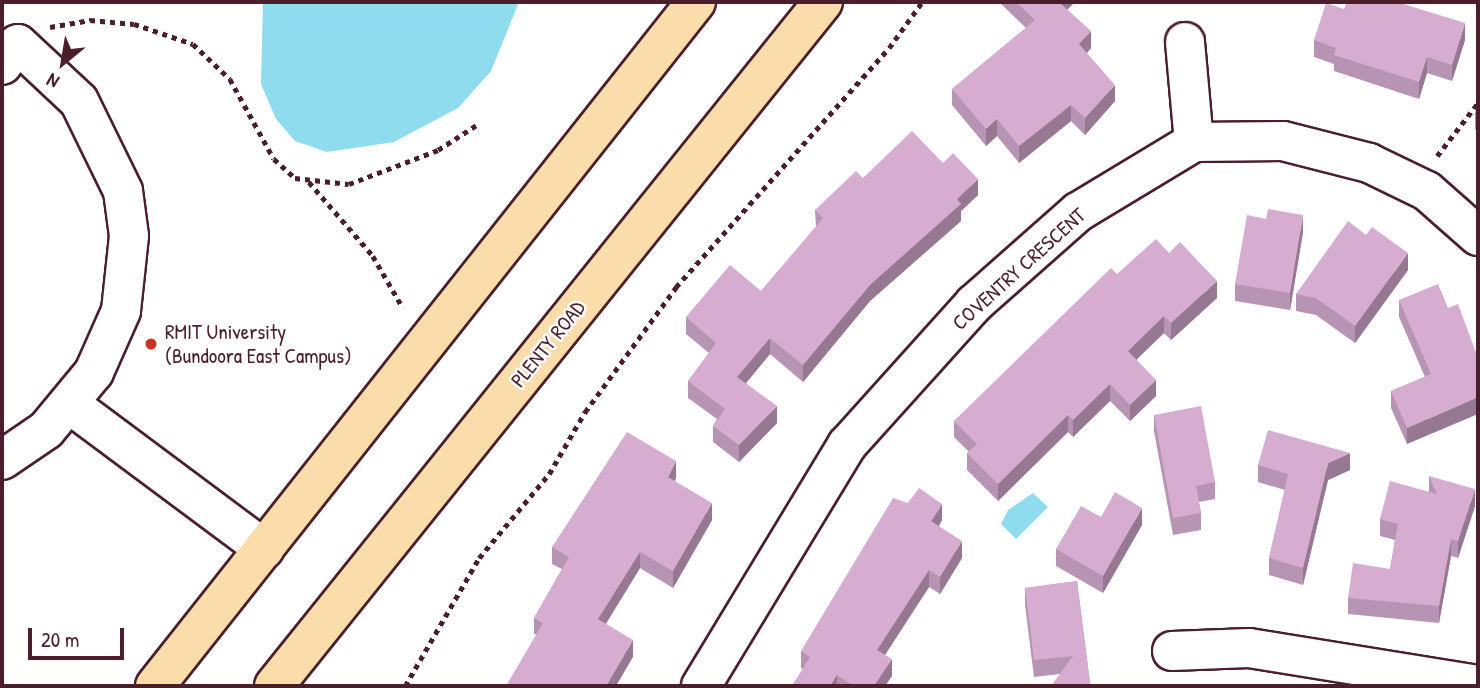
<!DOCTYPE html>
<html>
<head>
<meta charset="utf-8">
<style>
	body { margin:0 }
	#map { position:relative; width:1480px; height:688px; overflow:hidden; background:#fff; font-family:"Patrick Hand",sans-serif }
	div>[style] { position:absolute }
	.water>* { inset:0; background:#8fdcee }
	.path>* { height:4.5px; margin-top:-2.25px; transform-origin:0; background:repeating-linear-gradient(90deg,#4a1f2b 0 5px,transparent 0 10px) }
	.roads { filter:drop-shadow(2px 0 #4a1f2b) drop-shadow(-2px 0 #4a1f2b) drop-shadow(0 2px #4a1f2b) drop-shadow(0 -2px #4a1f2b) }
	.minor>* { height:38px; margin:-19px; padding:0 19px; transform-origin:19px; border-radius:19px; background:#fff }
	.highway>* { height:38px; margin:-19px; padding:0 19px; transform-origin:19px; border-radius:19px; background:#fbddab }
	.wall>* { inset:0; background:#b894b4 }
	.shaded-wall>* { inset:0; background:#967892 }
	.building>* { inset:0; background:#d6acd1 }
	.dots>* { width:19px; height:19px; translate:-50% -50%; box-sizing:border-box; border:4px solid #fff; border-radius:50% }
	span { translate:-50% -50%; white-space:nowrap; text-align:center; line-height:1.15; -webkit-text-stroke:5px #fff; paint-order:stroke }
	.street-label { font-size:21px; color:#4a1f2b }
	.poi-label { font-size:21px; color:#4a1f2b }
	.left { translate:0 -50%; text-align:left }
	.frame { position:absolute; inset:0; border:4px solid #4a1f2b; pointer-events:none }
	.north { position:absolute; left:28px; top:28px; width:70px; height:70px; -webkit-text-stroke:5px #fff; paint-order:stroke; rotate:210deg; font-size:19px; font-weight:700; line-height:28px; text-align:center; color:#4a1f2b }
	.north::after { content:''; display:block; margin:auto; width:24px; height:32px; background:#4a1f2b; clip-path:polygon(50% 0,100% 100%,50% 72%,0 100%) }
	.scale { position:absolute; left:28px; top:628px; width:96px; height:32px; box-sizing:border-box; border:4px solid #4a1f2b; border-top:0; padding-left:9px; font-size:21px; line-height:24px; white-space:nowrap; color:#4a1f2b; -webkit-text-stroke:5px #fff; paint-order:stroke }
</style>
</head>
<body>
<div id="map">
	<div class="water">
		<div style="clip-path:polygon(263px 2px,519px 2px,491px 71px,458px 108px,394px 142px,327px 152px,295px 141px,276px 119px,261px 84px)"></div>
		<div style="clip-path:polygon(1033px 493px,1048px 507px,1016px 539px,1001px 524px,1008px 510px)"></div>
	</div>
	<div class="path">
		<div style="left:50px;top:27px;width:41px;rotate:-9.9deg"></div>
		<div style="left:90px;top:20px;width:44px;rotate:5.2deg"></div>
		<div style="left:134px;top:24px;width:62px;rotate:18.7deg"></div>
		<div style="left:193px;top:44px;width:51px;rotate:43.4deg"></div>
		<div style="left:230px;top:79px;width:91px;rotate:61.2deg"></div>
		<div style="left:274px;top:159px;width:28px;rotate:42deg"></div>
		<div style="left:295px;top:178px;width:54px;rotate:6.3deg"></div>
		<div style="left:349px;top:184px;width:95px;rotate:-20.9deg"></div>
		<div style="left:438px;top:150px;width:48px;rotate:-33deg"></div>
		<div style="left:1437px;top:156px;width:67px;rotate:-52.3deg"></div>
		<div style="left:309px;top:182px;width:98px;rotate:49.1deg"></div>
		<div style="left:373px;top:256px;width:60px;rotate:60deg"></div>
		<div style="left:405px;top:686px;width:148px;rotate:-60deg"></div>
		<div style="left:479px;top:558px;width:109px;rotate:-50.2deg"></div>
		<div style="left:549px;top:474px;width:72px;rotate:-59.9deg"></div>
		<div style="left:585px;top:412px;width:155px;rotate:-53.9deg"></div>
		<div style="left:676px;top:287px;width:320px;rotate:-48.3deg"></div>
		<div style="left:889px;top:48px;width:57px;rotate:-54.3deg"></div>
	</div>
	<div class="roads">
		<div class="minor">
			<div style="left:1185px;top:42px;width:100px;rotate:84.9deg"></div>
			<div style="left:2px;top:65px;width:26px;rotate:-53deg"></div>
			<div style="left:18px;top:44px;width:83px;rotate:43.1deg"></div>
			<div style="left:79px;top:101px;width:100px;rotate:63.9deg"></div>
			<div style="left:123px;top:191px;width:45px;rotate:82.4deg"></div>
			<div style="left:129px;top:236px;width:75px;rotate:96.1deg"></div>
			<div style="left:121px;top:311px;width:67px;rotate:113.9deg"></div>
			<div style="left:94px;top:372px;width:75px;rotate:129.6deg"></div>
			<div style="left:46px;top:430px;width:53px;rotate:145.7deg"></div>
			<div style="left:71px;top:405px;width:241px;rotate:36.7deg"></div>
			<div style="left:1172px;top:651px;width:77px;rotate:-2.2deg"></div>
			<div style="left:1249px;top:648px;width:232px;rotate:9.2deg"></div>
			<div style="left:701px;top:686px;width:282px;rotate:-58.8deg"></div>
			<div style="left:847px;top:445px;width:190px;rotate:-48deg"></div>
			<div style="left:974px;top:304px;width:139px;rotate:-41.5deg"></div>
			<div style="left:1078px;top:212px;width:135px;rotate:-31.1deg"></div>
			<div style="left:1194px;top:142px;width:89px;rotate:-0.6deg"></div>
			<div style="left:1283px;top:141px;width:89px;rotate:14.3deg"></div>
			<div style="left:1369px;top:163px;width:64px;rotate:25.8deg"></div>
			<div style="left:1427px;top:191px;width:68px;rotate:41.4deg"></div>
		</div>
		<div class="highway">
			<div style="left:155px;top:686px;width:872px;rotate:-51.66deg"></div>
			<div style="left:274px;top:686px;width:877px;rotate:-51.25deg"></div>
		</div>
	</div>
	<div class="wall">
		<div style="clip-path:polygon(999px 2px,1075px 2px,1067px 9px,1091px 48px,1087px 53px,1115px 101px,1085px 135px,1071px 121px,1019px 163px,997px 136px,986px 146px,952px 105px,952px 89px,1026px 28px)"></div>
		<div style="clip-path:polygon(1344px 9px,1465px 40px,1452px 81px,1427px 73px,1419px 99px,1334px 71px,1334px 64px,1314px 57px,1314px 40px)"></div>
		<div style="clip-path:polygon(1478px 109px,1478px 132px,1475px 129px,1475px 112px)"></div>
		<div style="clip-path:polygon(943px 163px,978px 195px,961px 211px,961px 221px,870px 301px,803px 382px,770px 354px,746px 383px,777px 423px,739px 462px,713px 442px,713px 426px,717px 419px,688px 398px,688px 381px,709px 353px,686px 334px,686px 317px,761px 291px,816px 227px,815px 210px,863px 178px)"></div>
		<div style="clip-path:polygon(1266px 219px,1303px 232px,1290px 310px,1235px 301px,1235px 284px)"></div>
		<div style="clip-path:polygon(1408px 270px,1355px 343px,1316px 315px,1296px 311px,1296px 294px)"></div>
		<div style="clip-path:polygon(1117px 274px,1217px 298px,1171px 340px,1164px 333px,1136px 359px,1156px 396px,1130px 421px,1110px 401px,1073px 437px,1068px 432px,998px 501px,967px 470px,967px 453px,969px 452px,954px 437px,954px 421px)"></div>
		<div style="clip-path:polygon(1399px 300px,1448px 308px,1478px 358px,1407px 444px,1391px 408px,1391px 391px,1425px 377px,1399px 317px)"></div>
		<div style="clip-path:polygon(1154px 415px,1215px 482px,1215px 499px,1199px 502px,1201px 513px,1201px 530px,1173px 535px,1154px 431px)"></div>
		<div style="clip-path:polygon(1258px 465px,1350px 470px,1328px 480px,1303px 585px,1269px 575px,1269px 558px,1285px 490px,1258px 482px)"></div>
		<div style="clip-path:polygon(1429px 476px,1475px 506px,1458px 558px,1451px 556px,1439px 623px,1348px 614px,1348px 598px,1390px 569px,1395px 540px,1380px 536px,1380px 519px,1429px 492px)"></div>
		<div style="clip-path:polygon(676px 478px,675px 481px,712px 520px,673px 588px,640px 568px,606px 624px,633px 657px,534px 634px,534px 618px,562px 569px,552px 564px,552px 547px)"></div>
		<div style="clip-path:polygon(1101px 517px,1142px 525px,1103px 593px,1056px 566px,1056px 549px)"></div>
		<div style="clip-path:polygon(942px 520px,939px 526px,962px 558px,940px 594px,929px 587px,885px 655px,892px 676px,885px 686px,792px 686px,803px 669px,801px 668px,801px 651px)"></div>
		<div style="clip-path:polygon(1077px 581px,1090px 683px,1060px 674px,1034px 677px,1025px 605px,1025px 588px)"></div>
	</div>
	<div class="shaded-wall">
		<div style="clip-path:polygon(1059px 2px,1075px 2px,1059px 18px)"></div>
		<div style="clip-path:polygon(1465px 23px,1465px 40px,1452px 81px,1452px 65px)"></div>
		<div style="clip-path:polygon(1091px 31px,1091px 48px,1079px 61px,1079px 44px)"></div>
		<div style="clip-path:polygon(1427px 57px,1427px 73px,1419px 99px,1419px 82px)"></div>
		<div style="clip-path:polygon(1115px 85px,1115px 101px,1085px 135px,1085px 118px)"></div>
		<div style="clip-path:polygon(1071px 105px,1071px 121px,1019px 163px,1019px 146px)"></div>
		<div style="clip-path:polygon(997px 119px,997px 136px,986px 146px,986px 129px)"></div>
		<div style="clip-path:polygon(978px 179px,978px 195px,961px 211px,961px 221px,870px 301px,803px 382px,803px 365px,870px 285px)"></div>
		<div style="clip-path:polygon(1303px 215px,1303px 232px,1290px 310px,1290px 293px)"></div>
		<div style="clip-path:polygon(1408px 253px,1408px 270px,1355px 343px,1355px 326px)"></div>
		<div style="clip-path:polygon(1217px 281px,1217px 298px,1171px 340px,1171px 323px)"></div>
		<div style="clip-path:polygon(1164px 316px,1164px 333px,1128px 368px,1128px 351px)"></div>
		<div style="clip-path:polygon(770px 338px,770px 354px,737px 394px,737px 377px)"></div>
		<div style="clip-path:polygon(1156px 380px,1156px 396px,1130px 421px,1130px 405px)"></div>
		<div style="clip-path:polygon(1110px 384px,1110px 401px,1073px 437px,1073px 420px)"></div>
		<div style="clip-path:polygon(1478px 397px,1478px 414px,1407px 444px,1407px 428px)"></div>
		<div style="clip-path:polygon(777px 406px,777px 423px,739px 462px,739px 445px)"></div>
		<div style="clip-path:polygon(1068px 415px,1068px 432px,998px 501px,998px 484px)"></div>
		<div style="clip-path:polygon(1350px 453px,1350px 470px,1328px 480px,1303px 585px,1303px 568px,1328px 463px)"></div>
		<div style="clip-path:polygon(676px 461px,676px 478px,668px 493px,668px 477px)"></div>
		<div style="clip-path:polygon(1475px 489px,1475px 506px,1458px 558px,1458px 541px)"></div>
		<div style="clip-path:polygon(712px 503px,712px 520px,673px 588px,673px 571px)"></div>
		<div style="clip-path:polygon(942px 504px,942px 520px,931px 538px,931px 521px)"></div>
		<div style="clip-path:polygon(1142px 508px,1142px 525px,1103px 593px,1103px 576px)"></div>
		<div style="clip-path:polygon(1451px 539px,1451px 556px,1439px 623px,1439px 606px)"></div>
		<div style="clip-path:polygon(962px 541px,962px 558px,940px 594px,940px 577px)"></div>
		<div style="clip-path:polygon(640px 552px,640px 568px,598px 636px,598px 619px)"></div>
		<div style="clip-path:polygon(929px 570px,929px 587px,877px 667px,877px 650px)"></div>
		<div style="clip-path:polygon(633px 640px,633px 657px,616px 686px,606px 686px)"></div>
		<div style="clip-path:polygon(892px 659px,892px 676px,885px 686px,874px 686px)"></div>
		<div style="clip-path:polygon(837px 675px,837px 686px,830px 686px)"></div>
	</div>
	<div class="building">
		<div style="clip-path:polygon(1016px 2px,1059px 2px,1091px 31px,1079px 44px,1115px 85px,1085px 118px,1071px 105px,1019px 146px,997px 119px,986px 129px,952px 89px,1035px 20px)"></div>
		<div style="clip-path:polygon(1347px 2px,1397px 2px,1465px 23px,1452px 65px,1427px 57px,1419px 82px,1334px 55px,1336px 48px,1314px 40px,1326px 3px,1344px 9px)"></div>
		<div style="clip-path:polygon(912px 131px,943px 163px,953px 153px,978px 179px,957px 199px,961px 204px,870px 285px,803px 365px,770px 338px,737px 377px,777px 406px,739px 445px,713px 426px,725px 409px,688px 381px,716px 343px,686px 317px,730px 265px,761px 291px,823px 218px,815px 210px,856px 171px,863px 178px)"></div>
		<div style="clip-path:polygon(1268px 209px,1303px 215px,1290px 293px,1235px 284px,1247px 215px,1266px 219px)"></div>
		<div style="clip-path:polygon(1348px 221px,1366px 235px,1372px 227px,1408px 253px,1355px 326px,1316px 298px,1296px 294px)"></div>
		<div style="clip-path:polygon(1156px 239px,1169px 253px,1180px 242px,1217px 281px,1171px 323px,1164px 316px,1128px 351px,1156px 380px,1130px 405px,1110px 384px,1073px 420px,1068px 415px,998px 484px,967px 453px,977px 444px,954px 421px,1111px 268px,1117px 274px)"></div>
		<div style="clip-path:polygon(1438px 284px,1448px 308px,1458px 304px,1478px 358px,1478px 397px,1407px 428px,1391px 391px,1431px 374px,1399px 300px)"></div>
		<div style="clip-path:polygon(1201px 406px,1215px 482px,1196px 486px,1201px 513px,1173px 518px,1154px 415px)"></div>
		<div style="clip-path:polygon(1268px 430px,1350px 453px,1328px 463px,1303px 568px,1269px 558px,1288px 474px,1258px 465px)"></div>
		<div style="clip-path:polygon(627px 432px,676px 461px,668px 477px,712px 503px,673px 571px,640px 552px,598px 619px,633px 640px,606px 686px,506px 686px,543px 623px,534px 618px,569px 557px,552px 547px)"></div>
		<div style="clip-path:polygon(1429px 476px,1475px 489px,1458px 541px,1451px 539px,1439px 606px,1348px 598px,1353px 563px,1390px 569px,1398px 524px,1380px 519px,1390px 481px,1437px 494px)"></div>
		<div style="clip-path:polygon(919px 488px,942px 504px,931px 521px,962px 541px,940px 577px,929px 570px,877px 650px,892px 659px,874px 686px,854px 686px,837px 675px,830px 686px,792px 686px,810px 657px,801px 651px,893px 498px,908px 503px)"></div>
		<div style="clip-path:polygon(1115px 492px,1142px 508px,1103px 576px,1056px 549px,1081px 506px,1101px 517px)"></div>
		<div style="clip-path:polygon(1077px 581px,1090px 683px,1094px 686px,1051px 686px,1073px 656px,1034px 660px,1025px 588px)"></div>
	</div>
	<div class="dots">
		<div style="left:151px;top:344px;background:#c8321e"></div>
	</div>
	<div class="street-label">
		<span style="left:1019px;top:269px;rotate:-42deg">COVENTRY CRESCENT</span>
		<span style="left:548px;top:344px;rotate:-51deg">PLENTY ROAD</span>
	</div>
	<div class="poi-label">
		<span class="left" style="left:165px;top:344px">RMIT University<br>(Bundoora East Campus)</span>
	</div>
	<div class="frame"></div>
	<div class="north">N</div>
	<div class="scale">20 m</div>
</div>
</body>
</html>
